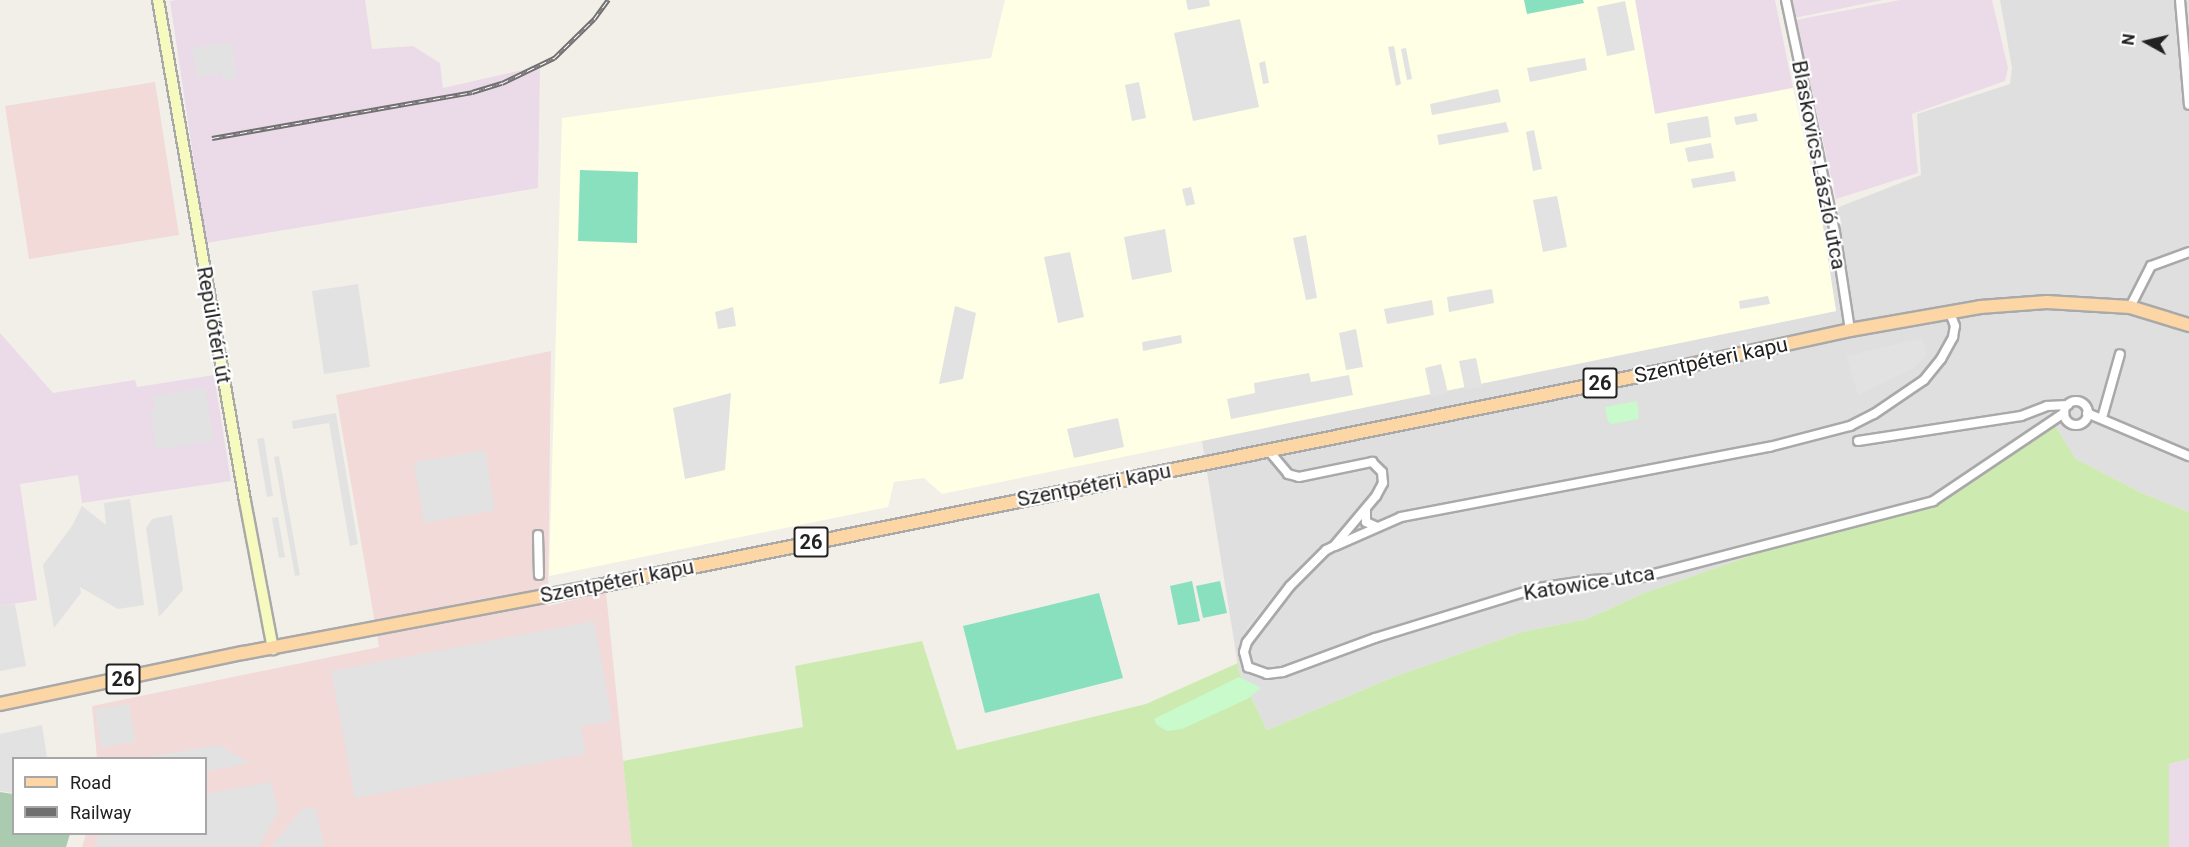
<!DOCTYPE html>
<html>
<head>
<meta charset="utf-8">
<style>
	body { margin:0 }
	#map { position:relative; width:2189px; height:847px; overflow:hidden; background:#f2efe9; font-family:Roboto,sans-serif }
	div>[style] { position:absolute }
	.residential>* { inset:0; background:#e0dfdf }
	.commercial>* { inset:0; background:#f2dad9 }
	.industrial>* { inset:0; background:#ebdbe8 }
	.education>* { inset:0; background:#ffffe5 }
	.grass>* { inset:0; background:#cdebb0 }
	.cemetery>* { inset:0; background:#aacbaf }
	.park>* { inset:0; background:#c8facc }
	.pitch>* { inset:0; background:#88e0be }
	.parking>* { inset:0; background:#e2e2e2 }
	.roads { filter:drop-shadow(2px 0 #a9a9a9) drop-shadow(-2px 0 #a9a9a9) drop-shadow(0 2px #a9a9a9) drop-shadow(0 -2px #a9a9a9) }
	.street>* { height:8px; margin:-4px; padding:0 4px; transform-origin:4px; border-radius:4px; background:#fff }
	.street>.ring { margin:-4px; padding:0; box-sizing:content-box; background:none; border:8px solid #fff; border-radius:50% }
	.secondary>* { height:10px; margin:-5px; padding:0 5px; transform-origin:5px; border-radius:5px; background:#f7fabf }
	.primary>* { height:12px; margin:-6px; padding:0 6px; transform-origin:6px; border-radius:6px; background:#fcd6a4 }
	.rail>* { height:4.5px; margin-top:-2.25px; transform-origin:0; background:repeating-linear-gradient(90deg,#fff 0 7px,#707070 0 14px); box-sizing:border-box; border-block:2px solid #707070 }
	span { translate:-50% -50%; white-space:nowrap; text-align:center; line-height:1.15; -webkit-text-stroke:4.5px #fff; paint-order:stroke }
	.shield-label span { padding:2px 4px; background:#fff; border:2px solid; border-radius:4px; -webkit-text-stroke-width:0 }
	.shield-label { font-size:20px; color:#222; font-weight:700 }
	.street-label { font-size:21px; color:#222 }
	.legend { position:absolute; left:12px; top:757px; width:195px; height:78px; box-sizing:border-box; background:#fff; border:2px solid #a7a7a7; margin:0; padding:8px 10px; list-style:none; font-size:18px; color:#222 }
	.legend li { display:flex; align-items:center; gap:12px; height:30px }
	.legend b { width:30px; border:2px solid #a7a7a7 }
	.north { position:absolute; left:2117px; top:12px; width:60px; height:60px; -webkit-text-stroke:4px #fff; paint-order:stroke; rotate:278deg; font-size:16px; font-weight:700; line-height:24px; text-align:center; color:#222 }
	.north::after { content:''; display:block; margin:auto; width:21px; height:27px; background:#222; clip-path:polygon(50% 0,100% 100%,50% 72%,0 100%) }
</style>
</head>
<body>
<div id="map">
	<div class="residential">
		<div style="clip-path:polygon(2000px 0,2189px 0,2189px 512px,2142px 493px,2076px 459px,2054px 427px,1966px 485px,1824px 530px,1644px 593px,1587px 619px,1522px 632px,1396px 676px,1267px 730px,1239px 672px,1202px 441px,1836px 311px,1821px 214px,1921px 175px,1917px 114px,2010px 84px,2012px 68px)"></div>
	</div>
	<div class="commercial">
		<div style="clip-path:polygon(155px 82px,179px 235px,29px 259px,5px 106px)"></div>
		<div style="clip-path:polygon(551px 351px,548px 606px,606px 592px,632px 847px,82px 847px,86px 834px,206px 834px,206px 758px,97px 758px,92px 706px,379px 647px,336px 395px)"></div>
	</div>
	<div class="industrial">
		<div style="clip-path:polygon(177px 0,365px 0,372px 49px,413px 46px,440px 63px,443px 88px,540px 66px,538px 188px,206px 243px,170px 1px)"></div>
		<div style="clip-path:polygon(1635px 0,1775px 0,1793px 88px,1655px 114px)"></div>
		<div style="clip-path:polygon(1791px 0,1883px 0,1794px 18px)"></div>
		<div style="clip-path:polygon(1900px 0,1992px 0,2008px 68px,2005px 81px,1912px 114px,1918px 173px,1836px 199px,1796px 20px)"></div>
		<div style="clip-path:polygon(0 333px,53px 393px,135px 380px,137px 387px,214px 375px,231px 481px,82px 503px,78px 475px,20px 484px,37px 600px,0 606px)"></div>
		<div style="clip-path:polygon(2189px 759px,2189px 847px,2169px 847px,2169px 764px)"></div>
	</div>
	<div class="education">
		<div style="clip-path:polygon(1005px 0,1635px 0,1655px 114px,1793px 88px,1821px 214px,1836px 311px,942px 494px,924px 478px,894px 482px,888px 507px,549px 576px,562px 118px,991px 58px)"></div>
	</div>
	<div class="grass">
		<div style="clip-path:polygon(2055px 426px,2076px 459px,2142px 493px,2189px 512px,2189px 759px,2169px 764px,2169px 847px,632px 847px,623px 761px,803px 727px,795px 666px,922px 641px,957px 750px,1146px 704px,1238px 663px,1239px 672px,1267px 730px,1396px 676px,1522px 632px,1587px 619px,1644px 593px,1824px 530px,1966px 485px)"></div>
	</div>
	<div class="cemetery">
		<div style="clip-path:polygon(0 792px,13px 794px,14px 834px,70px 834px,66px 847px,0 847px)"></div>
	</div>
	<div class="park">
		<div style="clip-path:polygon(1637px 401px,1639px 419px,1611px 424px,1608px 421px,1605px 407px)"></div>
		<div style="clip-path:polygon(1239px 677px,1261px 688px,1247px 699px,1182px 729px,1167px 731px,1157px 725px,1154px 719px)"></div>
	</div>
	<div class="pitch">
		<div style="clip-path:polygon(1524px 0,1583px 0,1584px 3px,1527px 14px)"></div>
		<div style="clip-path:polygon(580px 170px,638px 172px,637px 243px,578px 241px)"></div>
		<div style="clip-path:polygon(1192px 581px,1200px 621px,1178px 625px,1170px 586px)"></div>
		<div style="clip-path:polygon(1220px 581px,1227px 613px,1203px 618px,1196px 586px)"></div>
		<div style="clip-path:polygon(1099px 593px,1123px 678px,985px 713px,963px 626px)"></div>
	</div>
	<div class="parking">
		<div style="clip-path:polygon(1186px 0,1209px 0,1210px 6px,1188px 10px)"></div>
		<div style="clip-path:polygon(1625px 1px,1635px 50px,1607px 56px,1597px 7px)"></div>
		<div style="clip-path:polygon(1240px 19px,1259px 107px,1193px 121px,1174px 33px)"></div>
		<div style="clip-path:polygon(232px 42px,237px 78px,223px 80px,222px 73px,197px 77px,192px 48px)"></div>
		<div style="clip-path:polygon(1394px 46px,1401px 84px,1396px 86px,1388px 47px)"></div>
		<div style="clip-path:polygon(1406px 48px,1412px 79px,1407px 80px,1401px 49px)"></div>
		<div style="clip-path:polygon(1585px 58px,1587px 70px,1530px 82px,1527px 68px)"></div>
		<div style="clip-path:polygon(1265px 61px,1269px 83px,1263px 84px,1259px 63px)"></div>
		<div style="clip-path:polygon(1139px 82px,1146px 118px,1132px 121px,1125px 85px)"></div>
		<div style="clip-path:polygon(1498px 89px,1501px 102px,1432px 115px,1430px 104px)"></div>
		<div style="clip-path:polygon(1756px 113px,1758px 121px,1736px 125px,1734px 117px)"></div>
		<div style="clip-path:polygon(1708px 116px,1711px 137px,1670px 144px,1667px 123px)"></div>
		<div style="clip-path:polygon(1506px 122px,1509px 132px,1439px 145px,1437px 135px)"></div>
		<div style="clip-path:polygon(1534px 130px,1542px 169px,1533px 171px,1526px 132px)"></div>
		<div style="clip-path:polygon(1711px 143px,1714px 158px,1688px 162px,1685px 148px)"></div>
		<div style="clip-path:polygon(1734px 171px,1736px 181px,1693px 188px,1691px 179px)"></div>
		<div style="clip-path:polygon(1191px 187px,1195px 204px,1186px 206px,1182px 189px)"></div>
		<div style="clip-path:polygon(1557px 196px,1567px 247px,1543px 252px,1533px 200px)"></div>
		<div style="clip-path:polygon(1165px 229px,1172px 272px,1132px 280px,1124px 237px)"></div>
		<div style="clip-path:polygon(1306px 235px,1317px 298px,1306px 300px,1293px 238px)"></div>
		<div style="clip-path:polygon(1070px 252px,1084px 317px,1058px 323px,1044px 257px)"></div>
		<div style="clip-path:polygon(358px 284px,370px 367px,324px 374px,312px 291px)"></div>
		<div style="clip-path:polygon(1492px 289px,1494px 303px,1449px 312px,1447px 297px)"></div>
		<div style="clip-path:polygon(1768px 296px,1770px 304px,1740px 309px,1739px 301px)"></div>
		<div style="clip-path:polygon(1432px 300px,1434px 315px,1387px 324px,1384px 309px)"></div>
		<div style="clip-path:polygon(955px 306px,976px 313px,963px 379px,939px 384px)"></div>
		<div style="clip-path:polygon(733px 307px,736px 326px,718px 329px,715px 312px)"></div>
		<div style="clip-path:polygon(1356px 329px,1363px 367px,1346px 370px,1339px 333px)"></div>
		<div style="clip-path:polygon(1181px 335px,1182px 343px,1143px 351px,1142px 342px)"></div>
		<div style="clip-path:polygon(1922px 338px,1927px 355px,1914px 368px,1858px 395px,1846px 356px)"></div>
		<div style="clip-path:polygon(1476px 358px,1482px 387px,1465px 390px,1459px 361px)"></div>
		<div style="clip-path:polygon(1441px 364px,1448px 393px,1431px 397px,1425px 368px)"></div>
		<div style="clip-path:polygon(1309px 373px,1311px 382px,1349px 375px,1353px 395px,1231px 419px,1227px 399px,1255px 393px,1254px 383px)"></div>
		<div style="clip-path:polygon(205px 387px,214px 441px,156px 450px,150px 413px,155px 411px,153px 396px)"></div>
		<div style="clip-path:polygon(731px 393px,725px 470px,685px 479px,673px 408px)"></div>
		<div style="clip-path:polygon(336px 413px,358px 544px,350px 546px,329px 423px,293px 429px,292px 421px)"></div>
		<div style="clip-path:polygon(1118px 418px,1124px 447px,1074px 458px,1067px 429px)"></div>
		<div style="clip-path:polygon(264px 438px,273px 496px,267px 497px,257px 439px)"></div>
		<div style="clip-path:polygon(485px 450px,495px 510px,424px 523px,414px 462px)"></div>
		<div style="clip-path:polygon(279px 456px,300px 575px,295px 576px,274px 457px)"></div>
		<div style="clip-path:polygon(130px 499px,144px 605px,118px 609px,80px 587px,81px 593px,54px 628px,43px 565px,72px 526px,82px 506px,106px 525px,104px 503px)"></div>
		<div style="clip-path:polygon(172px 515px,183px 590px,159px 617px,146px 528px,152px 519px)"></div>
		<div style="clip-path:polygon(278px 517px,285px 557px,279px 558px,272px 518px)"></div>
		<div style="clip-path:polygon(1276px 591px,1282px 596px,1253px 635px,1246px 628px)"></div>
		<div style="clip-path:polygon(15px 604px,26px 666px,0 671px,0 606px)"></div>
		<div style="clip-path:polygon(594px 621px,612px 721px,581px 726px,586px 754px,355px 798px,331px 671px)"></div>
		<div style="clip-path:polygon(129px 704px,135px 742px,101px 747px,95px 709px)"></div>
		<div style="clip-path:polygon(42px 725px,47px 758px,14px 758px,13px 793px,0 791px,0 734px)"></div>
		<div style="clip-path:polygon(219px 745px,250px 763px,206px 771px,206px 758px,156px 758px,153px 756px)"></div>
		<div style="clip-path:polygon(271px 782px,278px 812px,259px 847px,94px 847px,99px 834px,206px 834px,206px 794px)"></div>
		<div style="clip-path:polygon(303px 808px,316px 808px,324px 847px,271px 847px)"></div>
	</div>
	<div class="roads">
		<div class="street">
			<div style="left:1786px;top:0;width:237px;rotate:78.1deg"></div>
			<div style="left:1835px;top:232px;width:99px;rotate:81.3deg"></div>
			<div style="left:2180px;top:0;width:105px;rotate:85.1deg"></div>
			<div style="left:2130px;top:307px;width:46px;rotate:-62.9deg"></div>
			<div style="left:2151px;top:266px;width:40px;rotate:-20.2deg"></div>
			<div class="ring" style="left:2064px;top:401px;width:16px;height:16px"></div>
			<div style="left:2087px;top:413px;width:111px;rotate:22.9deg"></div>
			<div style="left:2102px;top:418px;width:66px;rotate:-74.3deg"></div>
			<div style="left:1858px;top:441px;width:165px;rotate:-8.7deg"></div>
			<div style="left:2021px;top:416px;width:28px;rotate:-21deg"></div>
			<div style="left:2047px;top:406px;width:21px;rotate:-3deg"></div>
			<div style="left:1269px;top:451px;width:30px;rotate:50deg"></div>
			<div style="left:1288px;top:474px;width:11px;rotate:15deg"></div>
			<div style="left:1299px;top:477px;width:75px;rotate:-11.6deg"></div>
			<div style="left:1372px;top:462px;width:14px;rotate:45deg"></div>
			<div style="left:1382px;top:472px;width:11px;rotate:85deg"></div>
			<div style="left:1383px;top:483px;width:15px;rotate:118deg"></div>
			<div style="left:1376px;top:496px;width:65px;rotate:130deg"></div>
			<div style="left:1334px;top:546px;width:9px;rotate:153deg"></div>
			<div style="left:1326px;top:550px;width:51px;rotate:135deg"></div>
			<div style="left:1290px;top:586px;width:71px;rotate:127.5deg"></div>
			<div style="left:1247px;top:642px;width:10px;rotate:107deg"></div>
			<div style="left:1244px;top:652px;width:16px;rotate:75deg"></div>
			<div style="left:1248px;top:667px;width:20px;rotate:20deg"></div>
			<div style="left:1267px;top:674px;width:16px;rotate:-7deg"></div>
			<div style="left:1283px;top:672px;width:98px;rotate:-20.3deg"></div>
			<div style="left:1375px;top:638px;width:170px;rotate:-17.1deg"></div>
			<div style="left:1538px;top:588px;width:54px;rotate:-8.6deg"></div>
			<div style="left:1591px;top:580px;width:51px;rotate:-3.4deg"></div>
			<div style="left:1642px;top:577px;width:301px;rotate:-14.6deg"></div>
			<div style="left:1933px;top:501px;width:158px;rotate:-33.9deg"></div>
			<div style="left:1366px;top:509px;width:13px;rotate:90deg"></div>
			<div style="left:1366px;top:522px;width:12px;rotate:24deg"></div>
			<div style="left:538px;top:535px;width:40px;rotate:88.6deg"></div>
			<div style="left:1335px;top:546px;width:72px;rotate:-23.7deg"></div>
			<div style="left:1401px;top:517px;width:375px;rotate:-10.8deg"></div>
			<div style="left:1769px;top:447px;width:84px;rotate:-14.5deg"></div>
			<div style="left:1850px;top:426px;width:27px;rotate:-27deg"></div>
			<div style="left:1874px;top:414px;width:60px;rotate:-34.2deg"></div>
			<div style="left:1924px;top:380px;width:27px;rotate:-51deg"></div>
			<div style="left:1941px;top:359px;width:25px;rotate:-61deg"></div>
			<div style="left:1953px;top:337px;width:11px;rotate:-80deg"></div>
			<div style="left:1955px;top:326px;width:14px;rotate:-111deg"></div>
		</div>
		<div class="secondary">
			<div style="left:158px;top:0;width:508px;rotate:80.15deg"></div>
			<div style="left:245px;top:501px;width:151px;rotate:79.3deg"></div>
		</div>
		<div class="primary">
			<div style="left:0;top:704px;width:248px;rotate:-11.9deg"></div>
			<div style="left:243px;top:653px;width:361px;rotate:-10.7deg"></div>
			<div style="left:598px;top:586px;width:1091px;rotate:-11.42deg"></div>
			<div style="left:1667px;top:370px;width:187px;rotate:-12.3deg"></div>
			<div style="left:1850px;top:330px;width:132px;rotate:-10deg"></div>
			<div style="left:1980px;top:307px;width:67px;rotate:-4.3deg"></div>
			<div style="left:2047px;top:302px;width:83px;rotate:3.4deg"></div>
			<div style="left:2130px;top:307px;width:62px;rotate:17deg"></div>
		</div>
	</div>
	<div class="rail">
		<div style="left:212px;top:138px;width:264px;rotate:-10deg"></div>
		<div style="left:472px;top:92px;width:31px;rotate:-17deg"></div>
		<div style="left:502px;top:83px;width:58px;rotate:-25.7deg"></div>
		<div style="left:554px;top:58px;width:56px;rotate:-44.3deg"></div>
		<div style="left:594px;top:19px;width:24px;rotate:-54deg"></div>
	</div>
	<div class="shield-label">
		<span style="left:1600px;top:383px">26</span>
		<span style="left:811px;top:542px">26</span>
		<span style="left:123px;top:679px">26</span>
	</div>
	<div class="street-label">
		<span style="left:1819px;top:165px;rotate:79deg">Blaskovics László utca</span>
		<span style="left:214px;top:325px;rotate:80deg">Repülőtéri út</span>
		<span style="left:1711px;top:360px;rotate:-12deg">Szentpéteri kapu</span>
		<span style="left:1094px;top:485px;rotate:-11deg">Szentpéteri kapu</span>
		<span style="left:617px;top:581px;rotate:-11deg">Szentpéteri kapu</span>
		<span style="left:1589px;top:583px;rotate:-9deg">Katowice utca</span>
	</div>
	<ul class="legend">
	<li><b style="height:8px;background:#fcd6a4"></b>Road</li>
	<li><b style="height:8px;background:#707070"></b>Railway</li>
	</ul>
	<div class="north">N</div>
</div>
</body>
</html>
